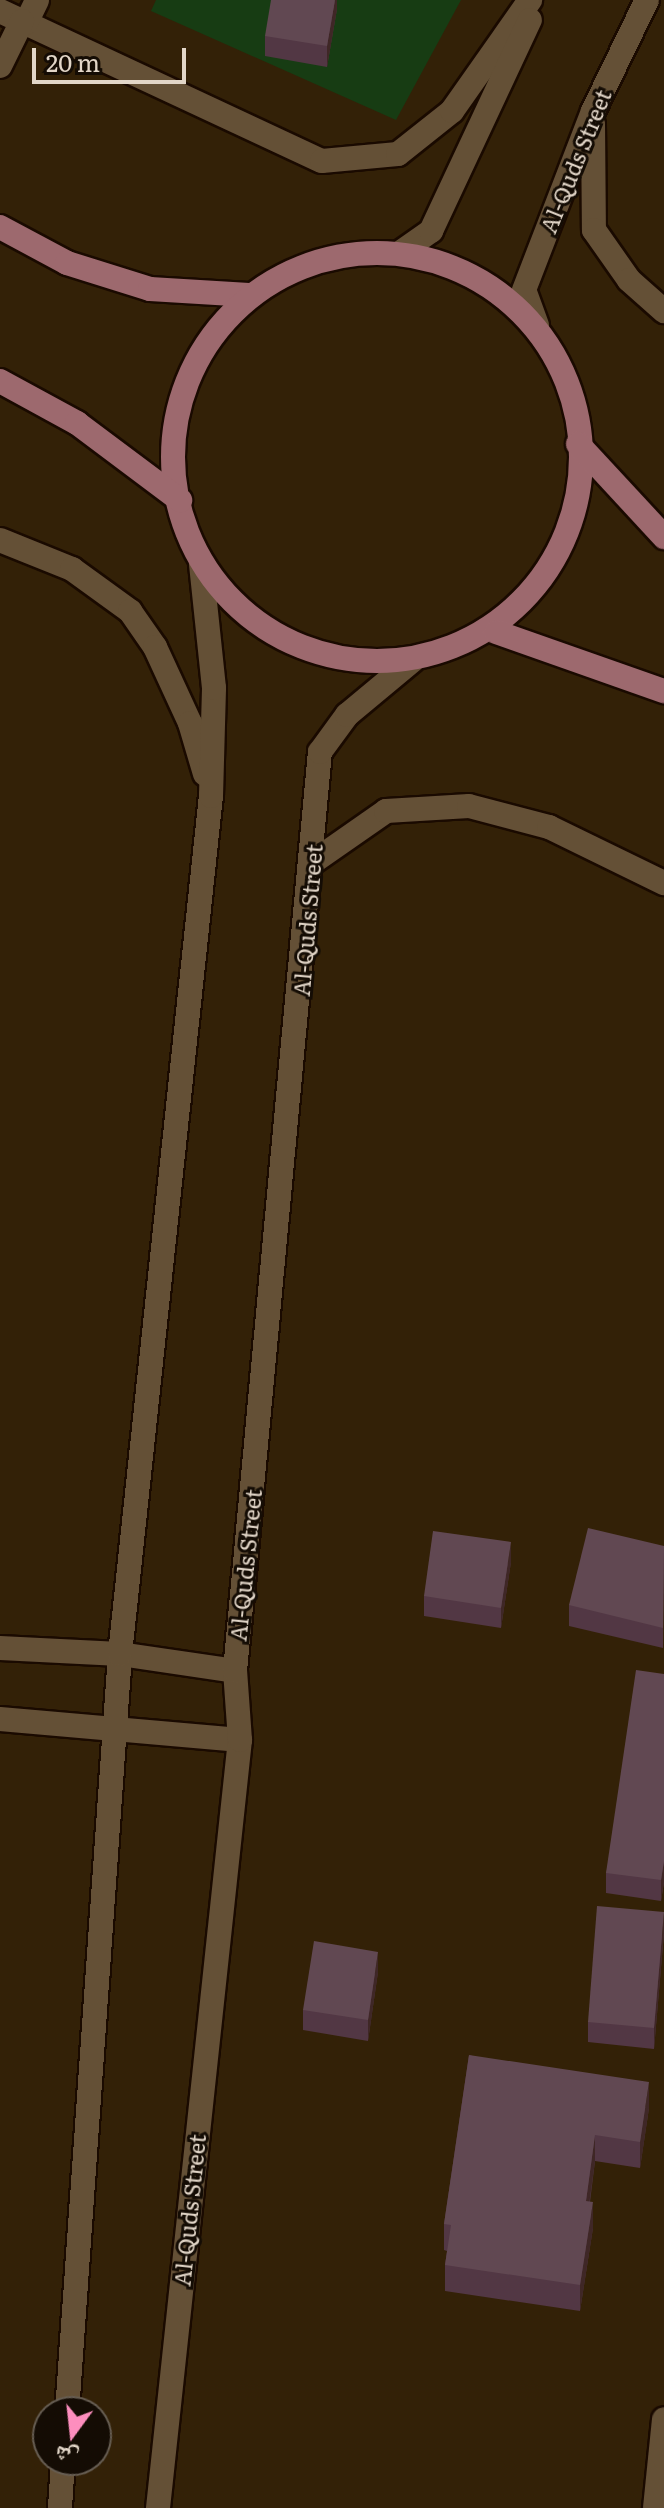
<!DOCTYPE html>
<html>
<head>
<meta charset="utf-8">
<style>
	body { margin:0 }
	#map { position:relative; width:664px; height:2508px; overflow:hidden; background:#332107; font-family:Literata,"Noto Naskh Arabic",serif }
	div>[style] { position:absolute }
	.green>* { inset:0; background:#173c13 }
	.roads { filter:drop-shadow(2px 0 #1a0a00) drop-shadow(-2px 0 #1a0a00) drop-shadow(0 2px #1a0a00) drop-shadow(0 -2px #1a0a00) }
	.minor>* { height:24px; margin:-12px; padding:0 12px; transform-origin:12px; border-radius:12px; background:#645036 }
	.major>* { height:24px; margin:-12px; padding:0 12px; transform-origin:12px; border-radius:12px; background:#9d696e }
	.major>.ring { margin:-12px; padding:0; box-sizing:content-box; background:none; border:24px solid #9d696e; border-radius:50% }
	.wall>* { inset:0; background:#523744 }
	.shaded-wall>* { inset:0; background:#3f2726 }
	.building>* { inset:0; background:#614852 }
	span { translate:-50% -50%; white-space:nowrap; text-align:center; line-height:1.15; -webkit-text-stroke:6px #140c04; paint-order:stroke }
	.street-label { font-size:22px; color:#e2d6c8 }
	.north { position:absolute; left:32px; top:2396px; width:80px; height:80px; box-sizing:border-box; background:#140c04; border:2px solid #665d52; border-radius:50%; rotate:195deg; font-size:22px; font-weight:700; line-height:32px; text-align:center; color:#e2d6c8 }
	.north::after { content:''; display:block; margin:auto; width:28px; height:36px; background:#fd8ebe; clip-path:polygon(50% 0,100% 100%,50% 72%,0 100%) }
	.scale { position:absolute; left:32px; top:48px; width:154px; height:36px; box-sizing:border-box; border:4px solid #e2d6c8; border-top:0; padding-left:10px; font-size:24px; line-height:28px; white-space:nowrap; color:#e2d6c8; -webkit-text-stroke:6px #140c04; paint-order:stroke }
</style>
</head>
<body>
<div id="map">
	<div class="green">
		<div style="clip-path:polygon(156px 0,461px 0,396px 120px,151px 11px)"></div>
	</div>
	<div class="roads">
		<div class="minor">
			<div style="left:0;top:11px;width:355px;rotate:25deg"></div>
			<div style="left:322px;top:161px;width:76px;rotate:-5.3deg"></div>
			<div style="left:398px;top:154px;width:69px;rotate:-38.5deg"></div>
			<div style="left:452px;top:111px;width:136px;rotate:-54.9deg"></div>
			<div style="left:26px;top:23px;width:25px;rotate:-64deg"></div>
			<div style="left:0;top:66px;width:50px;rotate:-63.9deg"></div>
			<div style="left:593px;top:124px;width:106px;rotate:89.5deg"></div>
			<div style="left:594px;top:230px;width:61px;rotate:55deg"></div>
			<div style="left:629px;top:280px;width:47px;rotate:41.5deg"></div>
			<div style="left:401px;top:252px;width:37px;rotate:-35deg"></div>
			<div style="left:431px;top:231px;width:233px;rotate:-64.9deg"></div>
			<div style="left:537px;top:325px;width:37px;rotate:-110deg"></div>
			<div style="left:524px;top:290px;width:192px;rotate:-68.9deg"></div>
			<div style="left:593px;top:111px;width:123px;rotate:-64.1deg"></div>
			<div style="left:0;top:540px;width:78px;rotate:21.9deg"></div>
			<div style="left:72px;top:569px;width:72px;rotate:35.9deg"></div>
			<div style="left:130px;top:611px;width:44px;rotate:55.2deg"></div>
			<div style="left:155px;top:647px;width:84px;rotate:65.3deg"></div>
			<div style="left:190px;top:723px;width:53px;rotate:73.6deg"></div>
			<div style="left:313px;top:862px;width:89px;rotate:-34.9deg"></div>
			<div style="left:386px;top:811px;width:83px;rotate:-3.4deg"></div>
			<div style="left:469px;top:806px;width:83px;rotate:14.7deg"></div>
			<div style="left:549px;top:827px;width:128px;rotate:26deg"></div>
			<div style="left:0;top:1648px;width:120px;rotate:2.9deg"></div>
			<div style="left:120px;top:1654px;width:116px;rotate:8.4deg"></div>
			<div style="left:0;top:1719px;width:241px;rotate:5deg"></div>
			<div style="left:67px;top:2412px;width:760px;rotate:-86deg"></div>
			<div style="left:120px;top:1654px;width:863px;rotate:-83.95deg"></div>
			<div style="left:211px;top:796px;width:108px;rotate:-88.4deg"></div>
			<div style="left:214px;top:688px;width:125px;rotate:-96deg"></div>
			<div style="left:60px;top:2508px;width:48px;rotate:-86.4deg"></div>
			<div style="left:158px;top:2508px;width:772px;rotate:-83.91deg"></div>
			<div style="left:240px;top:1740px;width:69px;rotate:-94.1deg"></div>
			<div style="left:235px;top:1671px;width:923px;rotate:-84.72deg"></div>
			<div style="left:320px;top:752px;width:46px;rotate:-53.9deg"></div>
			<div style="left:347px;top:715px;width:86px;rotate:-39.8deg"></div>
			<div style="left:655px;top:2508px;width:89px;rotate:-84.2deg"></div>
		</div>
		<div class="major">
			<div style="left:0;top:227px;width:76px;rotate:28.2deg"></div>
			<div style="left:67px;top:263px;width:87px;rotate:17.4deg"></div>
			<div style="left:150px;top:289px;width:99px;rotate:3.5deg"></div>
			<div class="ring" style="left:173px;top:253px;width:384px;height:384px"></div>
			<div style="left:0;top:381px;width:88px;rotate:28.6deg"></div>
			<div style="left:77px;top:423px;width:129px;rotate:36.8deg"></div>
			<div style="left:578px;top:444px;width:127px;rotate:47.2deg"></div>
			<div style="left:496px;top:632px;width:178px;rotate:19.4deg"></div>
		</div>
	</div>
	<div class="wall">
		<div style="clip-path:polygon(337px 0,337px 9px,327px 67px,265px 56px,265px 36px)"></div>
		<div style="clip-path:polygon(664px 1546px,663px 1648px,569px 1626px,569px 1605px)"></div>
		<div style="clip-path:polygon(511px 1562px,501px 1628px,424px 1616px,424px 1596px)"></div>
		<div style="clip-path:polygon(664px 1674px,664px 1882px,661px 1901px,606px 1893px,606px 1873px)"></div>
		<div style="clip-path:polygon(664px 1933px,654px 2049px,588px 2042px,588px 2022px)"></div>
		<div style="clip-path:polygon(378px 1972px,368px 2041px,303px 2030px,303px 2010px)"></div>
		<div style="clip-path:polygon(469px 2055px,649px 2108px,640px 2168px,595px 2161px,590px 2202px,593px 2228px,580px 2311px,445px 2291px,445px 2265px,447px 2251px,444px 2250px,444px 2224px)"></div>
	</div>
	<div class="shaded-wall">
		<div style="clip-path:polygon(335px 0,337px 0,337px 9px,327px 67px,327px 46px)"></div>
		<div style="clip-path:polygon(511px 1542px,511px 1562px,501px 1628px,501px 1608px)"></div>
		<div style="clip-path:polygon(664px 1861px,664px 1882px,661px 1901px,661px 1880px)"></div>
		<div style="clip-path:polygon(664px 1912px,664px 1933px,654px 2049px,654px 2028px)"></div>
		<div style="clip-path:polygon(378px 1952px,378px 1972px,368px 2041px,368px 2020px)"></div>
		<div style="clip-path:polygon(649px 2082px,649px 2108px,640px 2168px,640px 2142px)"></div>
		<div style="clip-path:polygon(595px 2135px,595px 2161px,586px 2227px,586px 2201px)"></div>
		<div style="clip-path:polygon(593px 2202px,593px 2228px,580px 2311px,580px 2285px)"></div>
	</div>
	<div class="building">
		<div style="clip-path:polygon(271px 0,335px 0,327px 46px,265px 36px)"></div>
		<div style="clip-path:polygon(588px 1528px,664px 1546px,663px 1628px,569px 1605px)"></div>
		<div style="clip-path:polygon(433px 1531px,511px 1542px,501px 1608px,424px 1596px)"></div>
		<div style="clip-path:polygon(636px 1670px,664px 1674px,664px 1861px,661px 1880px,606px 1873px)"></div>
		<div style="clip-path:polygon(597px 1906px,664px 1912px,654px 2028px,588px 2022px)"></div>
		<div style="clip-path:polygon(314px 1941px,378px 1952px,368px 2020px,303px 2010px)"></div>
		<div style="clip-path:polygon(469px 2055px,649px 2082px,640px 2142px,595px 2135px,586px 2201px,593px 2202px,580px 2285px,445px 2265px,451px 2225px,444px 2224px)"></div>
	</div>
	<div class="street-label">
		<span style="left:575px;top:161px;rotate:-68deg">Al-Quds Street</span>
		<span style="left:307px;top:920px;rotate:-85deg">Al-Quds Street</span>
		<span style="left:245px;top:1565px;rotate:-84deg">Al-Quds Street</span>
		<span style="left:189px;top:2210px;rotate:-84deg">Al-Quds Street</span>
	</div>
	<div class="north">ش</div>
	<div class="scale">20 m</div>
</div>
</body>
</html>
